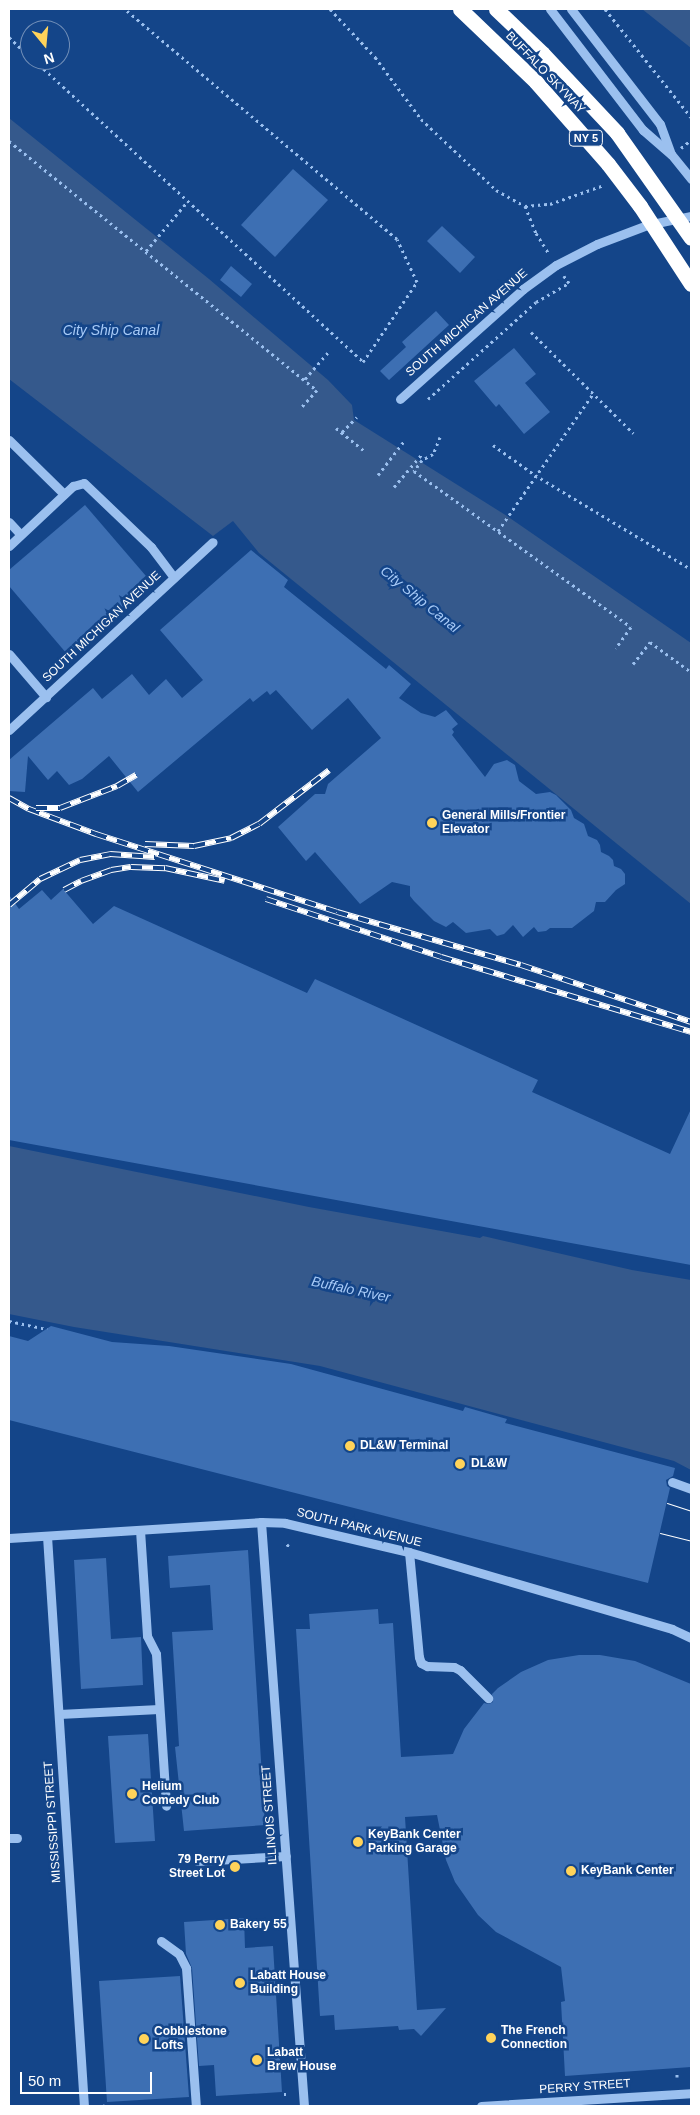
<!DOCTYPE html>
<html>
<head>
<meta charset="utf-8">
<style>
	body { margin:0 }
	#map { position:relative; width:700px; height:2115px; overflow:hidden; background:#144589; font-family:Helvetica,sans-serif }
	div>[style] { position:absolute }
	.water>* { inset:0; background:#35598c }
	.building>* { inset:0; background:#3d6fb3 }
	.path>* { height:3px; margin-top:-1.5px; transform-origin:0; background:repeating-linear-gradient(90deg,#9bc0ef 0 2.5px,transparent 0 6.5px) }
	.minor>* { height:9px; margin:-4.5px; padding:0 4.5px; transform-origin:4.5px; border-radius:4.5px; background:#9bc0ef }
	.tram>* { height:1px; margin:-0.5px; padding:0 0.5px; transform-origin:0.5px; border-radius:0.5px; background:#fff }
	.rail>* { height:5.5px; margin-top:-2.75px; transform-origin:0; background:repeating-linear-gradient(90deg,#144589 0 11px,#fff 0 22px); box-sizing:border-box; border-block:1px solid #fff }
	.highway-bridge>* { height:15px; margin:-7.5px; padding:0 7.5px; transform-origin:7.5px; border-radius:7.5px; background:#fff }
	.dots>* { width:14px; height:14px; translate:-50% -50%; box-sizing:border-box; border:2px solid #144589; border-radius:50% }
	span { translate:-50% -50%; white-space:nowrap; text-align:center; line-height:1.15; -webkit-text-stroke:5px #144589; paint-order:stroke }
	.shield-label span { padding:1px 4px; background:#144589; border:1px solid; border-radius:4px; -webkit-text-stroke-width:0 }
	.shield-label { font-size:11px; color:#fff; font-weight:700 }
	.street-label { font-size:12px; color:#fff }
	.poi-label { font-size:12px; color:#fff; font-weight:700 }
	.left { translate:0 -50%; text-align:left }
	.right { translate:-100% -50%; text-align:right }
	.water-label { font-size:14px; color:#a7caf7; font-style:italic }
	.frame { position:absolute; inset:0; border:10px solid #fff; pointer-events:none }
	.north { position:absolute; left:20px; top:20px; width:50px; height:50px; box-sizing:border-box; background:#144589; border:1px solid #728fb8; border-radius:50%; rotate:163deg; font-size:14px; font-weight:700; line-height:20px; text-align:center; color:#fff }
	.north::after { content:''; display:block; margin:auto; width:18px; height:22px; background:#ffd35a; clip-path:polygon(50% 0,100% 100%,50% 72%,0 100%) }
	.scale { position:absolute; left:20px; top:2072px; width:132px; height:22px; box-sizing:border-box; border:2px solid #fff; border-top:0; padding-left:6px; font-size:15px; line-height:18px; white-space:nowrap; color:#fff; -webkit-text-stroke:4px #144589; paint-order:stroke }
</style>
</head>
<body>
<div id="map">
	<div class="water">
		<div style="clip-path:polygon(642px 9px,691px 9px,691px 48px)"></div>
		<div style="clip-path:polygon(9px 118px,209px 279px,328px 380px,352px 405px,354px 420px,507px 516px,691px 643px,691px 904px,259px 553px,233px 521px,213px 536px,9px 379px)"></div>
		<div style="clip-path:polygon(9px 1146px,309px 1207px,480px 1238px,483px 1236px,632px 1270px,691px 1280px,691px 1470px,674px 1461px,320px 1366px,74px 1327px,9px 1314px)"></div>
	</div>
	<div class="building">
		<div style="clip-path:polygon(293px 169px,328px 200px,275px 257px,241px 225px)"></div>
		<div style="clip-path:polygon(442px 226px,475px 257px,460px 273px,427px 241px)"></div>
		<div style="clip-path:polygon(231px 266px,252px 284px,241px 297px,220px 280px)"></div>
		<div style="clip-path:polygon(436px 311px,449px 325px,389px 380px,380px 371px,406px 347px,402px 342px)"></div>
		<div style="clip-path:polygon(514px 348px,536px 374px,525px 383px,550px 412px,524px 434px,499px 404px,496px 407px,474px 381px)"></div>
		<div style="clip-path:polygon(85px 505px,152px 583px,67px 654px,9px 586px,9px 570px)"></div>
		<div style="clip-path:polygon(251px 550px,288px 580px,284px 587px,386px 669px,389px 665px,411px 684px,399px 698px,421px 713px,435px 717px,446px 710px,458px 724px,452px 729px,454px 732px,452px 735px,485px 777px,494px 764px,507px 760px,515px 765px,519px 781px,536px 794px,550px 792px,556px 795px,571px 810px,574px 818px,584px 824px,588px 836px,597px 840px,600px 845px,601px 852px,609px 856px,613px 860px,614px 866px,621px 869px,625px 874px,625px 884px,616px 890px,605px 902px,596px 902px,594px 911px,572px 928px,550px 928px,546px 931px,538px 932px,534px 927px,523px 937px,513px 925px,504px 934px,497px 936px,490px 929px,466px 933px,453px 922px,446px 927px,434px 921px,414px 901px,410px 896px,410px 886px,392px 882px,360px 904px,315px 852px,306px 861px,278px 827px,315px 794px,325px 794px,328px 784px,381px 738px,348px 698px,312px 730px,276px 690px,270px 695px,267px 691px,253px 702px,250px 698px,138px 792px,109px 756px,82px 779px,69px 785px,57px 771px,48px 780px,28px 756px,25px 792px,9px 791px,9px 760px,93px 688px,102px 699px,132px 674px,149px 695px,166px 679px,182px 698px,203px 680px,160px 630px)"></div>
		<div style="clip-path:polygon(63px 889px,93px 924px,114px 906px,307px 993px,315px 979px,538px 1080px,532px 1092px,670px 1154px,691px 1109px,691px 1265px,9px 1140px,9px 895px,19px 909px,42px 890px,51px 900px)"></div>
		<div style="clip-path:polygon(51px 1326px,112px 1342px,169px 1346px,291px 1364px,463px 1411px,465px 1407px,507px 1419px,505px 1423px,675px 1468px,673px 1476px,666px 1480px,667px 1486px,670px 1488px,648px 1583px,9px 1420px,9px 1336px,28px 1341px)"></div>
		<div style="clip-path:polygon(248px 1550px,265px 1825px,184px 1831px,175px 1747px,179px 1746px,172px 1632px,213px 1630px,210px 1585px,170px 1588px,168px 1556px)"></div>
		<div style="clip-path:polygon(106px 1558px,111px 1639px,141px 1637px,143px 1685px,81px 1689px,74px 1560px)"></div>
		<div style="clip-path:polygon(378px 1609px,379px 1624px,393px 1623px,401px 1757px,453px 1754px,464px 1729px,484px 1703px,489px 1704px,493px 1702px,492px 1694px,498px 1688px,521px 1672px,548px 1660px,579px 1655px,600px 1655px,635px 1661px,691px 1684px,691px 2067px,565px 2076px,561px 2002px,565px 2001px,561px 1967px,496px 1932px,478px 1915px,455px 1882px,446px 1860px,437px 1815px,405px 1817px,417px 2010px,446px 2008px,421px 2036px,414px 2029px,399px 2030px,398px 2026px,335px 2030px,334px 2015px,320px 2016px,296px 1629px,310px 1629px,309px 1614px)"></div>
		<div style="clip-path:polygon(148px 1734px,155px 1841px,115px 1843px,108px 1736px)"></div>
		<div style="clip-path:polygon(244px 1918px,245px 1948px,273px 1946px,282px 2092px,216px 2096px,214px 2065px,199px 2066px,192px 1968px,186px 1954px,184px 1922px)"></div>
		<div style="clip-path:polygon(180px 1976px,189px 2097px,107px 2102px,99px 1981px)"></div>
	</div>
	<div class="path">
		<div style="left:330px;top:9px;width:66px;rotate:46.8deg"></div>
		<div style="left:375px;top:57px;width:77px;rotate:53.4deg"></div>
		<div style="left:421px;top:119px;width:103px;rotate:43.4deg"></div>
		<div style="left:496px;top:190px;width:33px;rotate:29deg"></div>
		<div style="left:525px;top:206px;width:25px;rotate:-5deg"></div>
		<div style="left:550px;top:204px;width:57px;rotate:-19.4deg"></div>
		<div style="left:605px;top:9px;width:138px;rotate:51.5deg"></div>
		<div style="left:9px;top:37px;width:29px;rotate:44deg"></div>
		<div style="left:34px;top:60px;width:447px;rotate:42.5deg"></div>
		<div style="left:363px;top:362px;width:97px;rotate:-56deg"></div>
		<div style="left:417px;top:282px;width:47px;rotate:-114.9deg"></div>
		<div style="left:397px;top:239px;width:356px;rotate:-139.8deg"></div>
		<div style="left:9px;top:141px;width:396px;rotate:39deg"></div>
		<div style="left:317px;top:390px;width:25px;rotate:132deg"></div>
		<div style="left:681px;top:148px;width:13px;rotate:-39deg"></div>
		<div style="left:525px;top:206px;width:29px;rotate:68deg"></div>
		<div style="left:536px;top:233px;width:25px;rotate:58deg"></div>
		<div style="left:146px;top:251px;width:65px;rotate:-50deg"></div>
		<div style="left:531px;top:332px;width:144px;rotate:44.7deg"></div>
		<div style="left:305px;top:379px;width:38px;rotate:-49deg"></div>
		<div style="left:428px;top:399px;width:145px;rotate:-41.9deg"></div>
		<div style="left:536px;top:302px;width:38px;rotate:-30deg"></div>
		<div style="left:569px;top:283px;width:9px;rotate:-126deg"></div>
		<div style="left:336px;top:428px;width:38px;rotate:39deg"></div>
		<div style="left:342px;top:432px;width:21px;rotate:-45deg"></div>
		<div style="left:440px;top:437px;width:18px;rotate:112deg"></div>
		<div style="left:433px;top:454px;width:13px;rotate:151deg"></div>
		<div style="left:422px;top:460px;width:14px;rotate:126deg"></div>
		<div style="left:414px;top:471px;width:267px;rotate:35.7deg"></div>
		<div style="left:631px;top:627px;width:26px;rotate:126deg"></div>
		<div style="left:493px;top:445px;width:52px;rotate:35.5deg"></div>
		<div style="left:535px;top:475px;width:182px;rotate:31.1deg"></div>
		<div style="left:378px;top:475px;width:44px;rotate:-52.4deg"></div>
		<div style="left:394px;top:487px;width:43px;rotate:-49.7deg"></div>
		<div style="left:498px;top:531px;width:167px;rotate:-55.3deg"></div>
		<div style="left:633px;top:664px;width:28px;rotate:-52deg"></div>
		<div style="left:650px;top:642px;width:51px;rotate:36.2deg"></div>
		<div style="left:9px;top:1321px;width:39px;rotate:12deg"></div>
		<div style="left:287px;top:1544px;width:4px;rotate:56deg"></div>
		<div style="left:677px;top:2077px;width:4px;rotate:-90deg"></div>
		<div style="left:284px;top:2094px;width:3px"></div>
		<div style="left:103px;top:2106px;width:2px;rotate:-27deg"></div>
	</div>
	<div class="minor">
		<div style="left:550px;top:9px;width:153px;rotate:52.5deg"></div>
		<div style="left:643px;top:130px;width:37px;rotate:41deg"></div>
		<div style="left:671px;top:154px;width:32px;rotate:51deg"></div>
		<div style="left:571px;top:9px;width:145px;rotate:52.3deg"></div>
		<div style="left:660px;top:124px;width:32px;rotate:70deg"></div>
		<div style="left:400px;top:399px;width:165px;rotate:-41.8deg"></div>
		<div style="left:523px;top:289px;width:41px;rotate:-36deg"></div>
		<div style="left:556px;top:265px;width:46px;rotate:-27.1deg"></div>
		<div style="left:597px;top:244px;width:53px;rotate:-20.8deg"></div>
		<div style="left:647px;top:225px;width:45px;rotate:-11.6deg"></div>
		<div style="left:9px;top:440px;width:77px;rotate:44.5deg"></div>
		<div style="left:9px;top:522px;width:16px;rotate:47deg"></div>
		<div style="left:9px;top:546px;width:88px;rotate:-43.2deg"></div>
		<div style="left:73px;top:486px;width:11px;rotate:-15deg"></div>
		<div style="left:84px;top:483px;width:93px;rotate:43.7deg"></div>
		<div style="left:151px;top:547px;width:38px;rotate:53deg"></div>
		<div style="left:9px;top:654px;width:57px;rotate:49.3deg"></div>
		<div style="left:9px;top:730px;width:277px;rotate:-42.7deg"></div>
		<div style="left:672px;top:1482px;width:20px;rotate:20deg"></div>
		<div style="left:261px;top:1522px;width:586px;rotate:85.79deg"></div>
		<div style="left:140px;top:1530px;width:106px;rotate:86.2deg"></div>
		<div style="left:147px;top:1636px;width:20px;rotate:63deg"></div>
		<div style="left:156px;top:1654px;width:152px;rotate:86.2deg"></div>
		<div style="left:47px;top:1536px;width:571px;rotate:86.29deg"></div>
		<div style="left:9px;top:1538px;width:253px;rotate:-3.6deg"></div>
		<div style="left:261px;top:1522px;width:24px;rotate:2deg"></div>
		<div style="left:285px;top:1523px;width:127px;rotate:13.2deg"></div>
		<div style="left:409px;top:1552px;width:274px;rotate:16.3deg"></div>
		<div style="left:672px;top:1629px;width:21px;rotate:25deg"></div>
		<div style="left:409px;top:1552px;width:105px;rotate:84.6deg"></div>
		<div style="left:419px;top:1657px;width:6px;rotate:72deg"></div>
		<div style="left:421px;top:1663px;width:7px;rotate:27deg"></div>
		<div style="left:427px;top:1666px;width:27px;rotate:2deg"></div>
		<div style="left:454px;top:1667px;width:7px;rotate:27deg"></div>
		<div style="left:460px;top:1670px;width:40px;rotate:45deg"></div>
		<div style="left:59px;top:1714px;width:100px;rotate:-2.9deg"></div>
		<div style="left:9px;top:1838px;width:8px"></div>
		<div style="left:197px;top:1861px;width:89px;rotate:-3.2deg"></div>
		<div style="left:161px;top:1941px;width:22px;rotate:36deg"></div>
		<div style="left:179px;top:1954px;width:16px;rotate:63deg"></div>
		<div style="left:186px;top:1968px;width:138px;rotate:85.9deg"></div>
		<div style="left:481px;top:2106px;width:210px;rotate:-3.5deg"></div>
	</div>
	<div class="tram">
		<div style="left:667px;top:1503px;width:25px;rotate:18deg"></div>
		<div style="left:660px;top:1533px;width:32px;rotate:14deg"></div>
	</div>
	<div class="rail">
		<div style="left:9px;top:798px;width:23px;rotate:29deg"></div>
		<div style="left:29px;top:809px;width:72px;rotate:20.5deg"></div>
		<div style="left:96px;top:834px;width:253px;rotate:17.9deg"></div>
		<div style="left:337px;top:912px;width:191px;rotate:16.1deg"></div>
		<div style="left:521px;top:965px;width:179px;rotate:18.5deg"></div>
		<div style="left:36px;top:808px;width:24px"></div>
		<div style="left:60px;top:808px;width:61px;rotate:-21.1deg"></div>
		<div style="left:117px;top:786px;width:22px;rotate:-30deg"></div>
		<div style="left:145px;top:844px;width:49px;rotate:2.3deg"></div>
		<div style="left:194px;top:846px;width:38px;rotate:-12deg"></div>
		<div style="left:231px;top:838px;width:31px;rotate:-27deg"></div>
		<div style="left:259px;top:824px;width:88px;rotate:-37.6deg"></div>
		<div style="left:64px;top:890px;width:19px;rotate:-28deg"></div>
		<div style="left:81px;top:881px;width:32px;rotate:-20deg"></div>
		<div style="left:111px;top:870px;width:20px;rotate:-9deg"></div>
		<div style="left:131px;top:867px;width:34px;rotate:2deg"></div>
		<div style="left:165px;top:868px;width:61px;rotate:12.2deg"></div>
		<div style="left:266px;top:899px;width:184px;rotate:18.3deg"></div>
		<div style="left:441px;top:957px;width:261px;rotate:16.7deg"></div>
		<div style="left:9px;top:905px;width:40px;rotate:-40deg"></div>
		<div style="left:40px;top:879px;width:44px;rotate:-25.4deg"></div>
		<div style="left:80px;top:860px;width:31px;rotate:-11deg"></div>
		<div style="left:110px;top:854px;width:45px;rotate:3.8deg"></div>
	</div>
	<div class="highway-bridge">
		<div style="left:460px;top:9px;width:105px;rotate:43.8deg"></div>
		<div style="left:536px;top:82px;width:109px;rotate:48.7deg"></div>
		<div style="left:608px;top:164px;width:53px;rotate:52.7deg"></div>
		<div style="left:640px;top:206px;width:93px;rotate:56.8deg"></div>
		<div style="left:496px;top:9px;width:64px;rotate:43.7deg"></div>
		<div style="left:542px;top:53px;width:110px;rotate:46.8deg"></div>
		<div style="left:617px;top:133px;width:128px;rotate:54.8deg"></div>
	</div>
	<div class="dots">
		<div style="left:432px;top:823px;background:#ffd35a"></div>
		<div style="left:350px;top:1446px;background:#ffd35a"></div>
		<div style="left:460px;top:1464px;background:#ffd35a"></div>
		<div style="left:132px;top:1794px;background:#ffd35a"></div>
		<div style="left:358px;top:1842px;background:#ffd35a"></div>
		<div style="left:235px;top:1867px;background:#ffd35a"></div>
		<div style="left:571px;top:1871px;background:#ffd35a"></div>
		<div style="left:220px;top:1925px;background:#ffd35a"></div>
		<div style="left:240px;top:1983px;background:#ffd35a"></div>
		<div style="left:491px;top:2038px;background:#ffd35a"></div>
		<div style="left:144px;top:2039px;background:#ffd35a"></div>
		<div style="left:257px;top:2060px;background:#ffd35a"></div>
	</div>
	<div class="shield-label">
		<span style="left:586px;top:138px">NY 5</span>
	</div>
	<div class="street-label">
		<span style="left:545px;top:73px;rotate:46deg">BUFFALO SKYWAY</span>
		<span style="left:467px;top:323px;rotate:-41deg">SOUTH MICHIGAN AVENUE</span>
		<span style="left:102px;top:627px;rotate:-43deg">SOUTH MICHIGAN AVENUE</span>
		<span style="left:359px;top:1528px;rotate:14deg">SOUTH PARK AVENUE</span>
		<span style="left:270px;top:1815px;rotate:-94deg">ILLINOIS STREET</span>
		<span style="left:53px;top:1822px;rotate:-94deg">MISSISSIPPI STREET</span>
		<span style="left:585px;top:2087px;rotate:-4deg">PERRY STREET</span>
	</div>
	<div class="poi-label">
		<span class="left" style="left:442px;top:823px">General Mills/Frontier<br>Elevator</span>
		<span class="left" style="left:360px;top:1446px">DL&amp;W Terminal</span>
		<span class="left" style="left:471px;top:1464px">DL&amp;W</span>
		<span class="left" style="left:142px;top:1794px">Helium<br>Comedy Club</span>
		<span class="left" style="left:368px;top:1842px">KeyBank Center<br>Parking Garage</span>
		<span class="right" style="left:225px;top:1867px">79 Perry<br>Street Lot</span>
		<span class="left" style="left:581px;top:1871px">KeyBank Center</span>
		<span class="left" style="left:230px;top:1925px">Bakery 55</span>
		<span class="left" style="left:250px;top:1983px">Labatt House<br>Building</span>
		<span class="left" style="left:501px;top:2038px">The French<br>Connection</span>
		<span class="left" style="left:154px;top:2039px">Cobblestone<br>Lofts</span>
		<span class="left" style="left:267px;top:2060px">Labatt<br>Brew House</span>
	</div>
	<div class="water-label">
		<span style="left:111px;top:330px">City Ship Canal</span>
		<span style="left:420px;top:599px;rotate:39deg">City Ship Canal</span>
		<span style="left:351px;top:1289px;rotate:12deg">Buffalo River</span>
	</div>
	<div class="frame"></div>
	<div class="north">N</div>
	<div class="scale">50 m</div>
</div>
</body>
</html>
